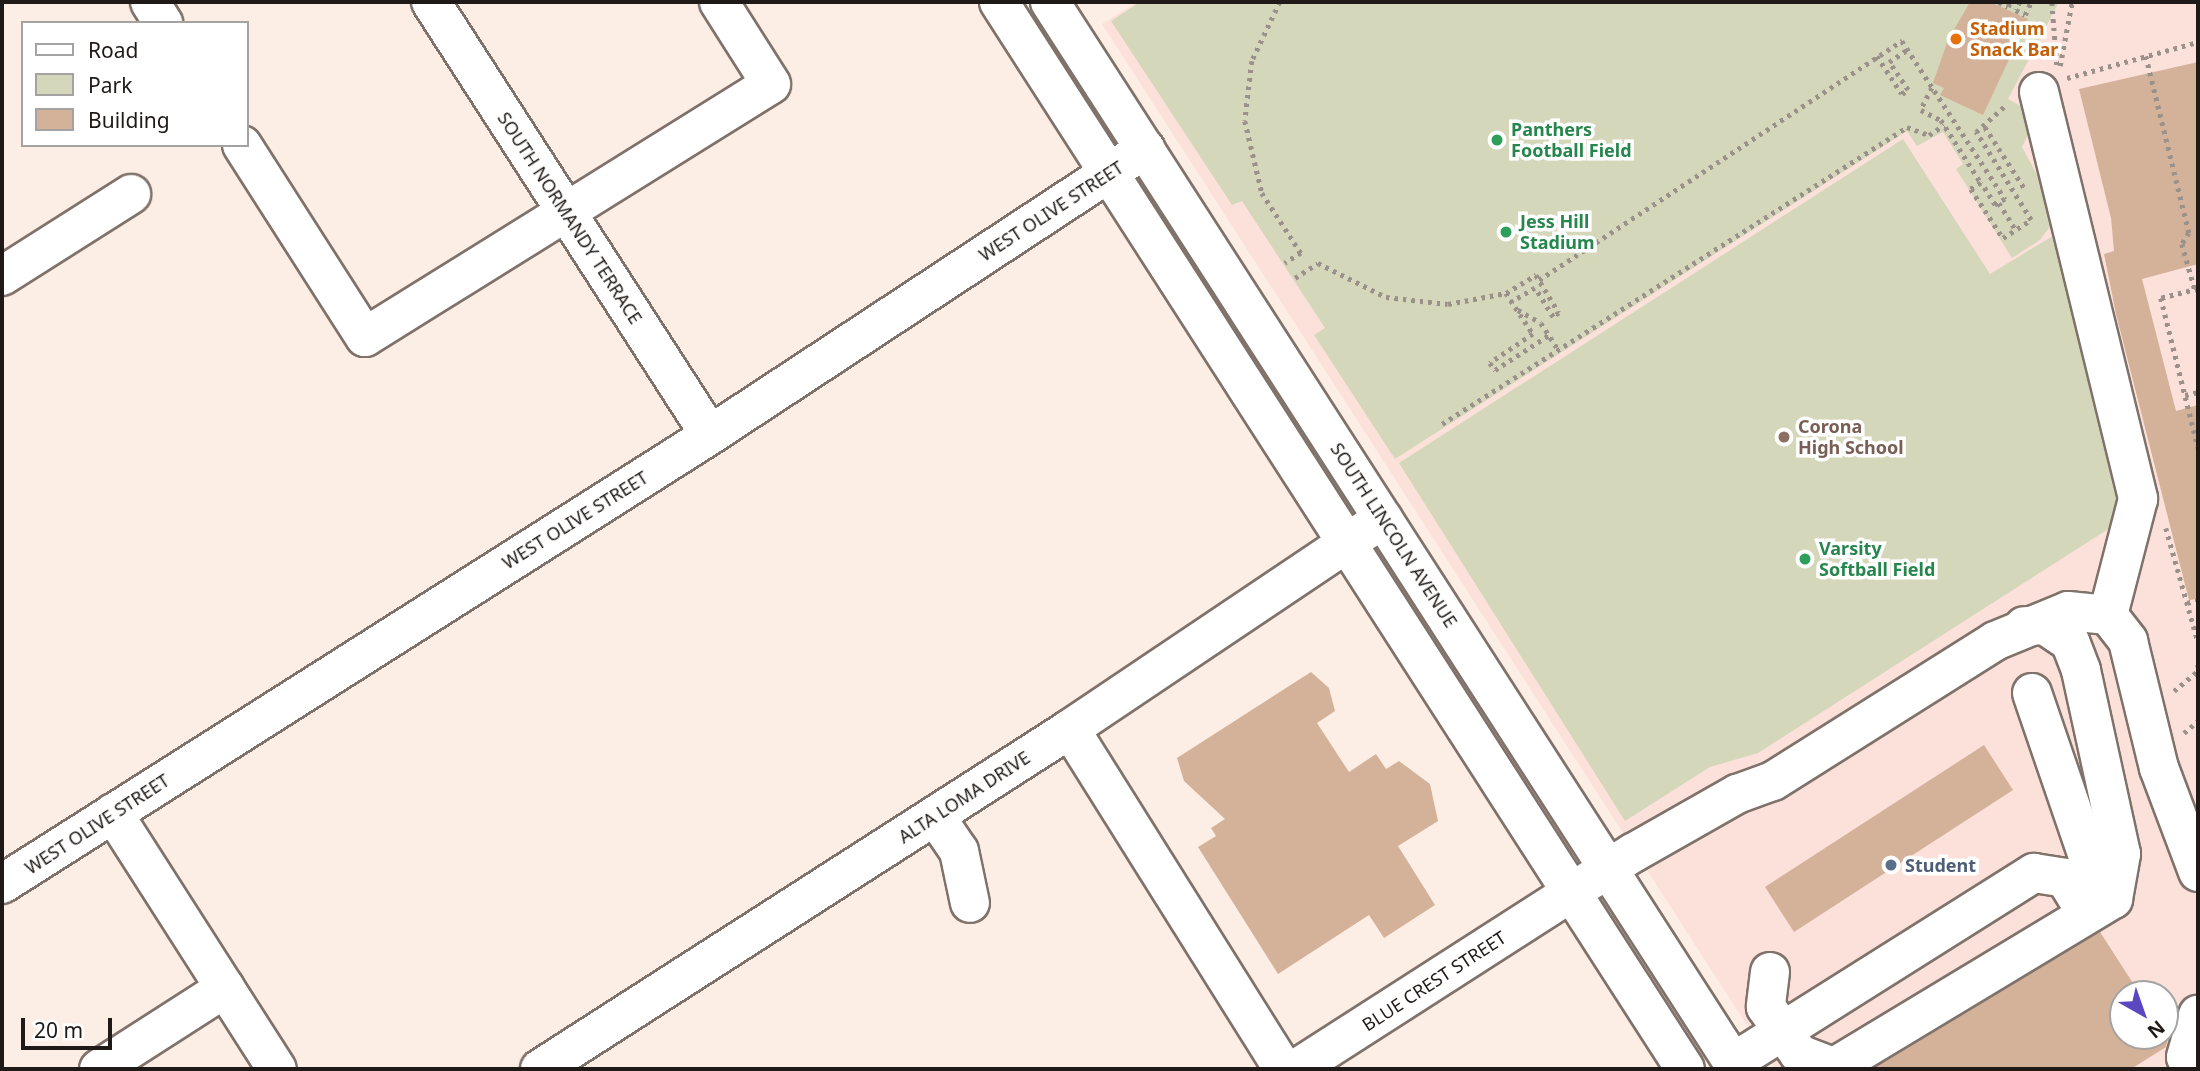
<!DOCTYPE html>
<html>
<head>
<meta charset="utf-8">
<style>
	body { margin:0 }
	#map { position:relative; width:2200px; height:1071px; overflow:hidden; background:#fdeee5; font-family:"Noto Sans",sans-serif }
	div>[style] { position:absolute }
	.education>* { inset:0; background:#fbe1da }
	.green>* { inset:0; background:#d5d7ba }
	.building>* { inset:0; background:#d4b199 }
	.path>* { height:4.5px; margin-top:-2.25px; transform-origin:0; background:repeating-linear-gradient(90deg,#9b918b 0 3.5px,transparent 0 8.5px) }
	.roads { filter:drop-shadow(2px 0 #7f726a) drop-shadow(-2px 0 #7f726a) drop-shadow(0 2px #7f726a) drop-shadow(0 -2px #7f726a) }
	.minor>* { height:38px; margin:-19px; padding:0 19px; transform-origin:19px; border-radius:19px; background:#fff }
	.major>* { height:38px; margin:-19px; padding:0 19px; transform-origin:19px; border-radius:19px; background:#fff }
	.dots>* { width:19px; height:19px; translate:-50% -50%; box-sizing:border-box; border:4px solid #fff; border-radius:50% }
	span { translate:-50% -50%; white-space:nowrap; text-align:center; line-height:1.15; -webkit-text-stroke:7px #fff; paint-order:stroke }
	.food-label { font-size:18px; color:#c56008; font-weight:700 }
	.left { translate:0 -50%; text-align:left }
	.leisure-label { font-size:18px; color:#27864d; font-weight:700 }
	.street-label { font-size:18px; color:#1f1a17 }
	.education-label { font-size:18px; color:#785e54; font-weight:700 }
	.service-label { font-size:18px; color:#4e5e75; font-weight:700 }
	.frame { position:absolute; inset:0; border:4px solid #1f1a17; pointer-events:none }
	.legend { position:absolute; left:21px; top:21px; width:228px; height:126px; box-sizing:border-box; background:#fff; border:2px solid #a5a3a2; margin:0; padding:9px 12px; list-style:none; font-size:21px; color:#1f1a17 }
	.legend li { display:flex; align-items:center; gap:14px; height:35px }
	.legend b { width:35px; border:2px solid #a5a3a2 }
	.north { position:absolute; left:2109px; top:980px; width:70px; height:70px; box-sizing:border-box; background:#fff; border:2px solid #a5a3a2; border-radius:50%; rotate:140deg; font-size:19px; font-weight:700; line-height:28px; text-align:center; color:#1f1a17 }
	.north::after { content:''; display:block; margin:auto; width:24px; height:32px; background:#5b48c0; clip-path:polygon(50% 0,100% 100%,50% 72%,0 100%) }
	.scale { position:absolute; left:21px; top:1018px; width:91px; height:32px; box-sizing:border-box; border:4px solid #1f1a17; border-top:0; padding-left:9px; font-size:21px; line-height:24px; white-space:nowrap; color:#1f1a17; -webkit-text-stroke:5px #fff; paint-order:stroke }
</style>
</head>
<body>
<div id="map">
	<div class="education">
		<div style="clip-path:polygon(evenodd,1137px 2px,2198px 2px,2198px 1069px,1775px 1069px,1102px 24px,1137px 2px,2123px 994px,2165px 994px,2165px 1036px,2123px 1036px,2123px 994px)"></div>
	</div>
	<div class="green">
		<div style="clip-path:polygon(1140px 2px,2059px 2px,2008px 99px,2037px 115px,2022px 147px,2053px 204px,2052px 224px,2040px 240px,2012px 258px,1956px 169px,1963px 164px,1943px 132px,1917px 146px,1907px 131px,1395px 459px,1314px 335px,1325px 328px,1242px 201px,1232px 205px,1111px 21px)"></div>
		<div style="clip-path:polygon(1903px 139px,1990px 274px,2056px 234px,2124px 519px,1758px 753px,1710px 767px,1625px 821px,1399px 463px)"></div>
	</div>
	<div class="building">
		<div style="clip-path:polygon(1970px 2px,1990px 2px,2028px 19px,1983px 115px,1940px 95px,1944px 88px,1933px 83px,1948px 40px)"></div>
		<div style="clip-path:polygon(2198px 62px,2198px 264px,2142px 279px,2176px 411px,2198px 405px,2198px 599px,2189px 600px,2116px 314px,2104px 254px,2114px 251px,2111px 218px,2079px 89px)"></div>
		<div style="clip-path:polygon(1311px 672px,1329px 688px,1335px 711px,1317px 723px,1349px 772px,1376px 754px,1386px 769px,1399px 761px,1430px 784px,1438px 821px,1398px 846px,1435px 905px,1384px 938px,1369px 915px,1278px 974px,1198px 847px,1216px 836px,1211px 828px,1225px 819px,1184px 781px,1177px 758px)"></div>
		<div style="clip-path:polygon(1984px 745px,2013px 790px,1794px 932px,1765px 887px)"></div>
		<div style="clip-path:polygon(2100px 932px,2140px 994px,2123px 994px,2123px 1036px,2165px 1033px,2168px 1039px,2166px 1047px,2131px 1069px,1873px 1069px)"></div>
	</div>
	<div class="path">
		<div style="left:1280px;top:2px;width:65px;rotate:115.4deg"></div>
		<div style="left:1252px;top:61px;width:60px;rotate:96.7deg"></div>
		<div style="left:1245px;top:121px;width:74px;rotate:76.7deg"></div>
		<div style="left:1262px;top:193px;width:72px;rotate:57deg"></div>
		<div style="left:1301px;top:253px;width:19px;rotate:148deg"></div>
		<div style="left:1999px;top:2px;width:10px;rotate:29deg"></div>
		<div style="left:2008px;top:7px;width:5px;rotate:-68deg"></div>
		<div style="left:2020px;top:2px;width:9px;rotate:117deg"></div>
		<div style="left:2016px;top:10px;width:10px;rotate:29deg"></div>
		<div style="left:2025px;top:15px;width:14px;rotate:-65deg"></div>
		<div style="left:2052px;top:2px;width:64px;rotate:85.5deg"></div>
		<div style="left:1877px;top:56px;width:45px;rotate:56.7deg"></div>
		<div style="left:1902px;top:94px;width:7px;rotate:-34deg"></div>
		<div style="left:1908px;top:90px;width:34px;rotate:-124deg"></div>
		<div style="left:1889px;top:62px;width:22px;rotate:-34deg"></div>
		<div style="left:2146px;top:56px;width:182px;rotate:76.3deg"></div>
		<div style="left:2189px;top:233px;width:13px;rotate:122deg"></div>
		<div style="left:2182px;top:244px;width:48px;rotate:74.2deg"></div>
		<div style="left:2060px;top:66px;width:65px;rotate:-79.4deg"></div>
		<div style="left:2067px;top:78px;width:136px;rotate:-15.4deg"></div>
		<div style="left:1932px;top:88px;width:25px;rotate:117deg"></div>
		<div style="left:1921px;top:110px;width:22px;rotate:27deg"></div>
		<div style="left:1941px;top:120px;width:75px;rotate:57.6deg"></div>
		<div style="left:1985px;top:127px;width:74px;rotate:57.2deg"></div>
		<div style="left:1999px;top:203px;width:32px;rotate:58deg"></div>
		<div style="left:1295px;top:278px;width:27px;rotate:-33deg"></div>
		<div style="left:1318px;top:263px;width:76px;rotate:26.6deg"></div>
		<div style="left:1386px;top:297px;width:62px;rotate:6.4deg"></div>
		<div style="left:1448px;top:304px;width:59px;rotate:-10.7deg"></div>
		<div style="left:1506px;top:293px;width:35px;rotate:-31deg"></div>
		<div style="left:1536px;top:275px;width:44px;rotate:58.8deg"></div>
		<div style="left:1559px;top:313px;width:7px;rotate:146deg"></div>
		<div style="left:1553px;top:317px;width:34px;rotate:-122deg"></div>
		<div style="left:1535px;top:288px;width:27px;rotate:149deg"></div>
		<div style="left:1539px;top:280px;width:435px;rotate:-33.4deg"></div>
		<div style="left:1902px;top:41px;width:189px;rotate:56.9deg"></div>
		<div style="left:2005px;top:199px;width:12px;rotate:149deg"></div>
		<div style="left:1995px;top:205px;width:26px;rotate:-122deg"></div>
		<div style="left:1981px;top:183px;width:12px;rotate:149deg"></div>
		<div style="left:1971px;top:189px;width:59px;rotate:56.9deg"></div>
		<div style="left:2003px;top:238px;width:33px;rotate:-33deg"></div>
		<div style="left:2031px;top:220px;width:104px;rotate:-122deg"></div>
		<div style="left:1976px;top:132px;width:40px;rotate:-42deg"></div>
		<div style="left:2198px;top:289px;width:38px;rotate:166deg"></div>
		<div style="left:2161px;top:298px;width:154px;rotate:76.1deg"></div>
		<div style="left:1506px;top:293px;width:49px;rotate:56.6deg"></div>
		<div style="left:1533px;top:334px;width:52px;rotate:146deg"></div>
		<div style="left:1490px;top:363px;width:9px;rotate:54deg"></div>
		<div style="left:1495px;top:370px;width:64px;rotate:-32.9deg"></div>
		<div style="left:1518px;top:310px;width:26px;rotate:29deg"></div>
		<div style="left:1541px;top:323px;width:31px;rotate:57deg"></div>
		<div style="left:2185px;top:395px;width:13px;rotate:-13deg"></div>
		<div style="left:1442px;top:424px;width:552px;rotate:-32.57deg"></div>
		<div style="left:1907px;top:127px;width:23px;rotate:20deg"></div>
		<div style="left:1929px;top:135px;width:18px;rotate:-34deg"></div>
		<div style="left:2166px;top:528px;width:118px;rotate:74.3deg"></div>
		<div style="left:2187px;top:603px;width:11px;rotate:-15deg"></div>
		<div style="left:2198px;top:665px;width:2px;rotate:90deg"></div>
		<div style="left:2174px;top:691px;width:31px;rotate:-40deg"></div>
		<div style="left:2184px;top:733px;width:18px;rotate:-41deg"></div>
	</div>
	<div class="roads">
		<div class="minor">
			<div style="left:150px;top:2px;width:25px;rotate:58deg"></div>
			<div style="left:431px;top:2px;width:515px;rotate:57.2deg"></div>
			<div style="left:2039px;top:92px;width:419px;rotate:76.3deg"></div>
			<div style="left:2138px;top:499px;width:120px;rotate:104.5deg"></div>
			<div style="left:242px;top:145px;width:228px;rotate:57.4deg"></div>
			<div style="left:365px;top:337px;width:478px;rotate:-31.9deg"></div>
			<div style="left:771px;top:84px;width:97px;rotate:-122.4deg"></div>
			<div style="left:2px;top:276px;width:153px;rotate:-32.4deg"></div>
			<div style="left:2032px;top:693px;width:210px;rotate:71.1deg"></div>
			<div style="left:2100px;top:892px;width:15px;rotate:28deg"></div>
			<div style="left:1070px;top:729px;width:401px;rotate:57.9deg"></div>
			<div style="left:113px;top:813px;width:304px;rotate:57.4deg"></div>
			<div style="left:935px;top:816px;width:42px;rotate:55.6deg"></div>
			<div style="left:959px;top:851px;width:53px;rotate:78.1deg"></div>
			<div style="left:2px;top:884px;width:838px;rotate:-32.38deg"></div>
			<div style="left:710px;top:435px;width:521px;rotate:-33.32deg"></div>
			<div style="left:1770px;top:972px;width:35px;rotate:97deg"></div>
			<div style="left:1766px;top:1007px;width:57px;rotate:54.9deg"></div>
			<div style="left:1799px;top:1054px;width:42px;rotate:21deg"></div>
			<div style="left:1732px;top:1063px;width:357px;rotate:-32.2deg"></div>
			<div style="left:2034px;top:873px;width:31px;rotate:9deg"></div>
			<div style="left:2065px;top:878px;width:42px;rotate:58.6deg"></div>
			<div style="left:1836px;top:1066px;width:323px;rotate:-31.1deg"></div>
			<div style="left:2113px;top:899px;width:46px;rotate:-79.9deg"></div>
			<div style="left:2121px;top:854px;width:188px;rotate:-102.3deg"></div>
			<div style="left:2081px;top:670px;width:30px;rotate:-111deg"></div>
			<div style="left:2070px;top:642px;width:30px;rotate:-146deg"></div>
			<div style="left:2045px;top:625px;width:21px;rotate:177deg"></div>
			<div style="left:99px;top:1069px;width:150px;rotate:-32.7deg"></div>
			<div style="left:540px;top:1069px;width:630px;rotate:-32.68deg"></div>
			<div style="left:1070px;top:729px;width:377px;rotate:-33.9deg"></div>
			<div style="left:1296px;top:1069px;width:400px;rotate:-32.7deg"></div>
			<div style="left:1633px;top:853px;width:120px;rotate:-29.6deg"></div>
			<div style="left:1737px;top:794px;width:38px;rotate:-20deg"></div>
			<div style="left:1773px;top:781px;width:262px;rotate:-32.2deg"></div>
			<div style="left:1995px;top:641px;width:79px;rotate:-22.3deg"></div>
			<div style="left:2068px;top:611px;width:40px;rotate:5.7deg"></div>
			<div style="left:2108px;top:615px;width:33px;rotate:52deg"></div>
			<div style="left:2128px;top:641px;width:131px;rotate:76.3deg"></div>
			<div style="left:2159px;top:768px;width:111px;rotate:69.4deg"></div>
			<div style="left:2194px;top:1069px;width:14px;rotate:-124deg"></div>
			<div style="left:2186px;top:1057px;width:44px;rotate:-74.1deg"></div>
		</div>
		<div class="major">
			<div style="left:999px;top:2px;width:1268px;rotate:57.26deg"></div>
			<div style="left:1050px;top:2px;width:1269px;rotate:57.22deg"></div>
		</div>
	</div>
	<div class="dots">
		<div style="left:1956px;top:39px;background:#e8710a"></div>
		<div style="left:1497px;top:140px;background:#2e9e5b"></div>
		<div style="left:1506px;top:232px;background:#2e9e5b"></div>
		<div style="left:1784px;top:437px;background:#8d6e63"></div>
		<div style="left:1805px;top:559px;background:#2e9e5b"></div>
		<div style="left:1891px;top:865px;background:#5c6f8a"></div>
	</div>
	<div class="food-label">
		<span class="left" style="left:1970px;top:39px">Stadium<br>Snack Bar</span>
	</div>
	<div class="leisure-label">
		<span class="left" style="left:1511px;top:140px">Panthers<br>Football Field</span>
		<span class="left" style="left:1520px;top:232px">Jess Hill<br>Stadium</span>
		<span class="left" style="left:1819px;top:559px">Varsity<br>Softball Field</span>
	</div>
	<div class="street-label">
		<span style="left:1051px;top:211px;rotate:-33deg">WEST OLIVE STREET</span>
		<span style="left:570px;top:218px;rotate:57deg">SOUTH NORMANDY TERRACE</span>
		<span style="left:575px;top:520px;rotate:-32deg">WEST OLIVE STREET</span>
		<span style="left:1394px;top:535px;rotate:57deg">SOUTH LINCOLN AVENUE</span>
		<span style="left:964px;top:797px;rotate:-33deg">ALTA LOMA DRIVE</span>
		<span style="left:97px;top:824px;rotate:-33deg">WEST OLIVE STREET</span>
		<span style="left:1434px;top:981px;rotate:-33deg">BLUE CREST STREET</span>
	</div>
	<div class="education-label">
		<span class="left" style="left:1798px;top:437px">Corona<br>High School</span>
	</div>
	<div class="service-label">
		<span class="left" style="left:1905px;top:865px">Student</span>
	</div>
	<div class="frame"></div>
	<ul class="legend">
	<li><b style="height:9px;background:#fff"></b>Road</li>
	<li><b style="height:19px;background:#d5d7ba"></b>Park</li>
	<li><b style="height:19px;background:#d4b199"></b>Building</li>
	</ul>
	<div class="north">N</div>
	<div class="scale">20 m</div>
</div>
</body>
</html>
